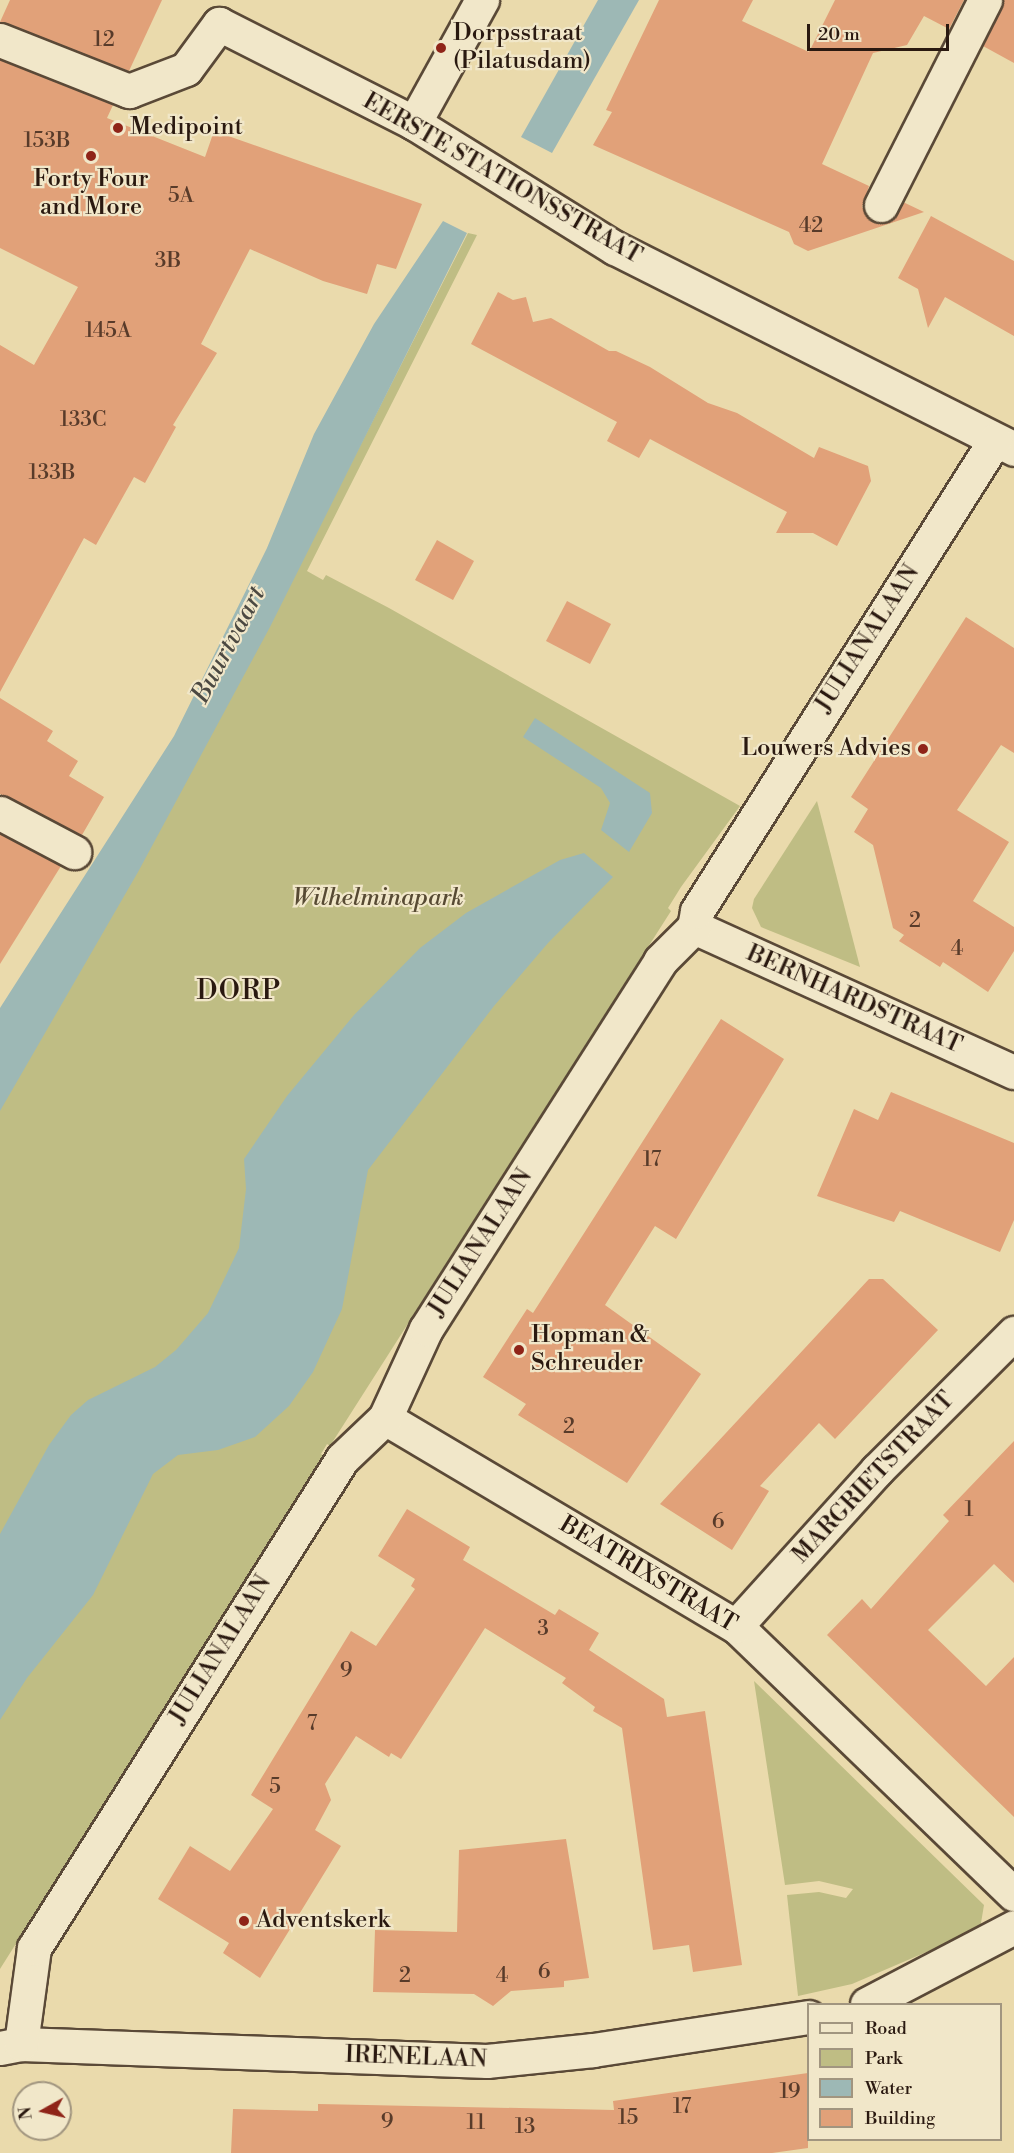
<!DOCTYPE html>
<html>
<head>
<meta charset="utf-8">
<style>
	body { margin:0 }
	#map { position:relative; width:1014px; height:2153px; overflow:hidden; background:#eadaac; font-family:"Libre Bodoni",serif }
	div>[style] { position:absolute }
	.green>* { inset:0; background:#bfbd84 }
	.water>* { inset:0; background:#9db8b5 }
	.building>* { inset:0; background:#e1a179 }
	.roads { filter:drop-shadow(2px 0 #5a4937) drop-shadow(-2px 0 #5a4937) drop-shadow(0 2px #5a4937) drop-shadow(0 -2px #5a4937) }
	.minor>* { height:33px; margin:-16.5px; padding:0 16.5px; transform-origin:16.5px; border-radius:16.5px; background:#f1e7c9 }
	.dots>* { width:16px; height:16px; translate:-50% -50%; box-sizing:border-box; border:3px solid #f1e7c9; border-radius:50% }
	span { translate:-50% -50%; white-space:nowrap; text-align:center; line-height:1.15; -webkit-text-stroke:4.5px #f1e7c9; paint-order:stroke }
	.number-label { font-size:21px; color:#583b2a }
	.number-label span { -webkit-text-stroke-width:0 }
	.poi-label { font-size:24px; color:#2a1910 }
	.left { translate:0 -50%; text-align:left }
	.right { translate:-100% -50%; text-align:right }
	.street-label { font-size:24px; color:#2a1910 }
	.park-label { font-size:24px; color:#574a33; font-style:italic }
	.water-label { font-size:26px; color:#4c4942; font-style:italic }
	.quarter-label { font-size:27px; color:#2a1910; letter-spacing:1.5px }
	.legend { position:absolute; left:807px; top:2003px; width:195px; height:138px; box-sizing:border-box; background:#f1e7c9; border:2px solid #a1957f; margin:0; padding:8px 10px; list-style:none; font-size:18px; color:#2a1910 }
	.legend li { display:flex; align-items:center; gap:12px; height:30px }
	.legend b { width:30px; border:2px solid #a1957f }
	.north { position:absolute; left:12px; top:2081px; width:60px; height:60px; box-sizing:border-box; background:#f1e7c9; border:2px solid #a1957f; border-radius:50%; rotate:262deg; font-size:16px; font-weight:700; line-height:24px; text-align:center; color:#2a1910 }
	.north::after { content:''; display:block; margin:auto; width:21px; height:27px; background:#8f2418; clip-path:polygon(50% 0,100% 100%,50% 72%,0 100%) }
	.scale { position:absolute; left:807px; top:24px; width:142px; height:27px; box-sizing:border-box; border:3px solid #2a1910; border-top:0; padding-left:8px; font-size:18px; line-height:21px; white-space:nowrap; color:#2a1910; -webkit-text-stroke:4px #f1e7c9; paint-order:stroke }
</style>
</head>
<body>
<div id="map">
	<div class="green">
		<div style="clip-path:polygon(468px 233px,477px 235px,307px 571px,323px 580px,326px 575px,389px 608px,740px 806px,681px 887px,668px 908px,671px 911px,330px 1446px,327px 1444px,321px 1454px,324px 1456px,0 1969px,0 1058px,299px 566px)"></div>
		<div style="clip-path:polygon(817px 801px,860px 967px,761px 927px,752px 908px,754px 899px)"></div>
		<div style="clip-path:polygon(754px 1681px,984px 1905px,980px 1929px,852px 1984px,798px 1996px,787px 1895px,819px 1892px,846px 1898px,853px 1889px,819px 1881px,785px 1885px)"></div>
	</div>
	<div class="water">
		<div style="clip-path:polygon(598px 0,639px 0,552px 153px,521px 137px)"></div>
		<div style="clip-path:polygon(443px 221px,467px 233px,270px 627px,138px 872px,0 1111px,0 1008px,174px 736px,267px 548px,314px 434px,374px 324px)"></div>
		<div style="clip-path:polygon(535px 718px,650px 793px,652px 813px,629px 852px,601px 830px,610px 803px,601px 788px,523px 737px)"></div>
		<div style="clip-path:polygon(584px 853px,613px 877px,548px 943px,494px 1006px,368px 1170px,342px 1309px,313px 1372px,289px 1406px,255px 1437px,218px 1450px,178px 1455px,153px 1474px,93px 1595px,27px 1678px,0 1720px,0 1534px,49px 1445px,71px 1415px,88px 1400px,155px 1367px,176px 1350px,208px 1313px,239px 1248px,246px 1189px,244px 1159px,287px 1096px,354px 1015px,420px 948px,466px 913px,560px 860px)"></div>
	</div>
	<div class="building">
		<div style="clip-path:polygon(10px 0,162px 0,129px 71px,0 22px)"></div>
		<div style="clip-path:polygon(659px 0,753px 0,742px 21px,809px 52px,835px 0,964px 0,949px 29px,924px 16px,907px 45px,873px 53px,822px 164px,869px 186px,862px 207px,873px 222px,891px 221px,903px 202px,924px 212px,808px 251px,794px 244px,789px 232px,593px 145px,612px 112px,606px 110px)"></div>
		<div style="clip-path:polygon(1004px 0,1014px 0,1014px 63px,983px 46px)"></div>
		<div style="clip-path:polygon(0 60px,113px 105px,107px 118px,205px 157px,214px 131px,422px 204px,396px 269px,377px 264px,367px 294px,323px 281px,250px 249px,201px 344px,217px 353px,173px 425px,176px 427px,145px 483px,134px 477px,96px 545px,84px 538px,0 692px,0 345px,34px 365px,78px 287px,0 248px)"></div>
		<div style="clip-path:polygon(931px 216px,1014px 261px,1014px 336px,945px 297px,928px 328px,918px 289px,898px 278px)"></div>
		<div style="clip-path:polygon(498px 292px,513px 300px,526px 297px,533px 322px,551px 318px,609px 351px,616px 351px,650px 367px,708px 403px,737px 413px,814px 458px,819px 447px,868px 466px,871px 481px,837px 546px,813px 533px,776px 533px,787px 512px,650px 439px,639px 458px,607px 441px,617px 422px,471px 344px)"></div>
		<div style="clip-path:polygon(437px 540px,474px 561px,453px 600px,415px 580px)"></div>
		<div style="clip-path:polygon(567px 601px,611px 624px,590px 664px,546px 641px)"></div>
		<div style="clip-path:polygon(966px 617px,1014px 648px,1014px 753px,1001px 745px,957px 810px,1009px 842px,973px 901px,1014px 927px,1014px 951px,988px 992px,943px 962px,940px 967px,899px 941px,904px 935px,893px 928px,873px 845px,854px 832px,868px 809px,851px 797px)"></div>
		<div style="clip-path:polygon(0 698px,53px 731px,47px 741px,78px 761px,69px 776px,104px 797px,82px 835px,0 794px)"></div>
		<div style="clip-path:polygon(0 834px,61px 866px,0 964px)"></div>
		<div style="clip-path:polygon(721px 1019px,784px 1059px,676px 1239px,655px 1226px,605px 1305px,701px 1374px,627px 1483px,518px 1415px,526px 1404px,483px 1377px,527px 1309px,533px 1313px)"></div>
		<div style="clip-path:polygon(891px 1092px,1014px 1143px,1014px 1220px,1000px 1252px,900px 1211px,894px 1222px,817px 1196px,854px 1109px,878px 1120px)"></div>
		<div style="clip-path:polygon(869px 1279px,883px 1279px,938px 1330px,835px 1439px,819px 1423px,760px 1486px,769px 1491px,732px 1550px,660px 1504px)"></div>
		<div style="clip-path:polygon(1014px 1441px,1014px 1583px,994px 1564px,928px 1630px,986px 1686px,1014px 1657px,1014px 1817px,827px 1635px,862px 1599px,871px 1609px,949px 1521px,943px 1515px)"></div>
		<div style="clip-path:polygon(407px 1509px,470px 1547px,463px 1560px,555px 1615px,559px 1609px,599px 1633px,589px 1650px,664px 1699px,667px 1717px,705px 1711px,742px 1965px,693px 1972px,689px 1945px,653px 1950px,622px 1728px,593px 1711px,595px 1707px,562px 1683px,566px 1678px,485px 1628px,401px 1759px,391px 1753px,389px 1757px,356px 1736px,325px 1784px,331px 1800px,315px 1830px,341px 1846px,260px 1978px,223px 1953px,229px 1943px,158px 1899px,190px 1846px,230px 1871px,273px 1809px,251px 1795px,351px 1631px,376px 1646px,415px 1589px,411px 1586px,415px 1579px,378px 1556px)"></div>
		<div style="clip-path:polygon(566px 1839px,589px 1978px,564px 1981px,564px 1987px,511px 1991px,493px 2006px,474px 1994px,373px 1992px,375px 1930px,457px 1932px,459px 1850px)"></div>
		<div style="clip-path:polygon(808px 2073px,808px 2148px,772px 2153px,231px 2153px,233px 2109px,318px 2111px,318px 2104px,614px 2110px,613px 2101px)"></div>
	</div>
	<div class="roads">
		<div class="minor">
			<div style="left:0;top:40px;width:139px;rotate:21.6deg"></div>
			<div style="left:129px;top:91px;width:61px;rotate:-21.1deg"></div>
			<div style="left:186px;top:69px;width:56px;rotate:-53.7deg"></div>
			<div style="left:219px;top:24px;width:219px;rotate:26.9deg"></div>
			<div style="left:414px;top:123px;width:237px;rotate:31.9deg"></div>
			<div style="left:615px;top:248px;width:447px;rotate:26.7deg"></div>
			<div style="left:414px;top:123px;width:141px;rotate:-61.1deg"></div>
			<div style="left:881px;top:205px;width:230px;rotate:-63.1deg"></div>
			<div style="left:0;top:813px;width:84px;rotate:27.8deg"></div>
			<div style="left:694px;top:927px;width:351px;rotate:24.4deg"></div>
			<div style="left:385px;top:1418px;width:408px;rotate:30.7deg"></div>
			<div style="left:736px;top:1626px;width:386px;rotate:44deg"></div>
			<div style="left:736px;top:1626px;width:210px;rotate:-47.9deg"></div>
			<div style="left:877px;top:1470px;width:194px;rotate:-45deg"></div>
			<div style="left:867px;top:2004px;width:166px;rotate:-27.6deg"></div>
			<div style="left:21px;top:2044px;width:466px;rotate:2.1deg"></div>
			<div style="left:487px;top:2061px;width:107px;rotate:-5.9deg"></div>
			<div style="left:593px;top:2050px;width:218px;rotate:-8.7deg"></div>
			<div style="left:0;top:2048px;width:21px;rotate:-11deg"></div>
			<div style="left:21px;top:2044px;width:97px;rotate:-82.3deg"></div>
			<div style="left:34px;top:1948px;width:578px;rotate:-57.79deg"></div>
			<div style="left:342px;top:1459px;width:59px;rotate:-43.6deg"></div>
			<div style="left:385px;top:1418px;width:98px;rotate:-65.3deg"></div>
			<div style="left:426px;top:1329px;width:436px;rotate:-57.5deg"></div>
			<div style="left:660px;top:961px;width:48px;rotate:-45deg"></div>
			<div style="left:694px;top:927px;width:16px;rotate:-79deg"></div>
			<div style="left:697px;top:911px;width:557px;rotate:-57.68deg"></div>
		</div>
	</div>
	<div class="dots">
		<div style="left:441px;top:48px;background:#8f2418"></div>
		<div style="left:118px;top:128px;background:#8f2418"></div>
		<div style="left:91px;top:156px;background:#8f2418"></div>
		<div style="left:923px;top:749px;background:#8f2418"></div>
		<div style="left:519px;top:1350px;background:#8f2418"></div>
		<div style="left:244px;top:1921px;background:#8f2418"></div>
	</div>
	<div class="number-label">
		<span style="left:104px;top:40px">12</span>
		<span style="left:47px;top:141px">153B</span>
		<span style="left:181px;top:196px">5A</span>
		<span style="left:811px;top:226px">42</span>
		<span style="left:168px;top:261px">3B</span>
		<span style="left:108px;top:331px">145A</span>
		<span style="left:83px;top:420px">133C</span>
		<span style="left:52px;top:473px">133B</span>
		<span style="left:915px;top:921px">2</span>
		<span style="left:957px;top:949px">4</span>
		<span style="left:652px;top:1160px">17</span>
		<span style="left:569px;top:1427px">2</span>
		<span style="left:969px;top:1510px">1</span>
		<span style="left:718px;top:1522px">6</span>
		<span style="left:543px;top:1629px">3</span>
		<span style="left:346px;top:1671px">9</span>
		<span style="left:312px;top:1724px">7</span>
		<span style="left:275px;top:1787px">5</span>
		<span style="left:544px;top:1972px">6</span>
		<span style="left:405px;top:1976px">2</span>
		<span style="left:502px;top:1976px">4</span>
		<span style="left:790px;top:2092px">19</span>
		<span style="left:682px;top:2107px">17</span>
		<span style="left:628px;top:2118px">15</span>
		<span style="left:387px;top:2122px">9</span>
		<span style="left:476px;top:2123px">11</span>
		<span style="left:525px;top:2127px">13</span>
	</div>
	<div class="poi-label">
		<span class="left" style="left:453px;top:48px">Dorpsstraat<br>(Pilatusdam)</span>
		<span class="left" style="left:130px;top:128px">Medipoint</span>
		<span style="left:91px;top:194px">Forty Four<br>and More</span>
		<span class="right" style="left:911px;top:749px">Louwers Advies</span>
		<span class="left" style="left:531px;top:1350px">Hopman &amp;<br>Schreuder</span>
		<span class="left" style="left:256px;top:1921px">Adventskerk</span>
	</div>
	<div class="street-label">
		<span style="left:502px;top:179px;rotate:30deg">EERSTE STATIONSSTRAAT</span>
		<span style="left:868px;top:639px;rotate:-57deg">JULIANALAAN</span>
		<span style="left:854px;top:1000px;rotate:24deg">BERNHARDSTRAAT</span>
		<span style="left:481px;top:1243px;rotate:-57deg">JULIANALAAN</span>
		<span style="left:874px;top:1478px;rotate:-47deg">MARGRIETSTRAAT</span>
		<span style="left:648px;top:1575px;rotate:31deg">BEATRIXSTRAAT</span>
		<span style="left:221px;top:1650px;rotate:-58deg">JULIANALAAN</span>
		<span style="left:416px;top:2058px;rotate:2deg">IRENELAAN</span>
	</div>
	<div class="park-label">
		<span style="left:378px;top:899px">Wilhelminapark</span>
	</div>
	<div class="water-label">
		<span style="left:229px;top:645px;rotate:-62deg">Buurtvaart</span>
	</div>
	<div class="quarter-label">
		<span style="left:239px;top:992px">DORP</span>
	</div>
	<ul class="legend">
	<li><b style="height:8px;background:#f1e7c9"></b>Road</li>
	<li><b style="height:16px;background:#bfbd84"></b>Park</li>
	<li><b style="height:16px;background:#9db8b5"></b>Water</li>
	<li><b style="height:16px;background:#e1a179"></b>Building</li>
	</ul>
	<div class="north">N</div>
	<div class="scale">20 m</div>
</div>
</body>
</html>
